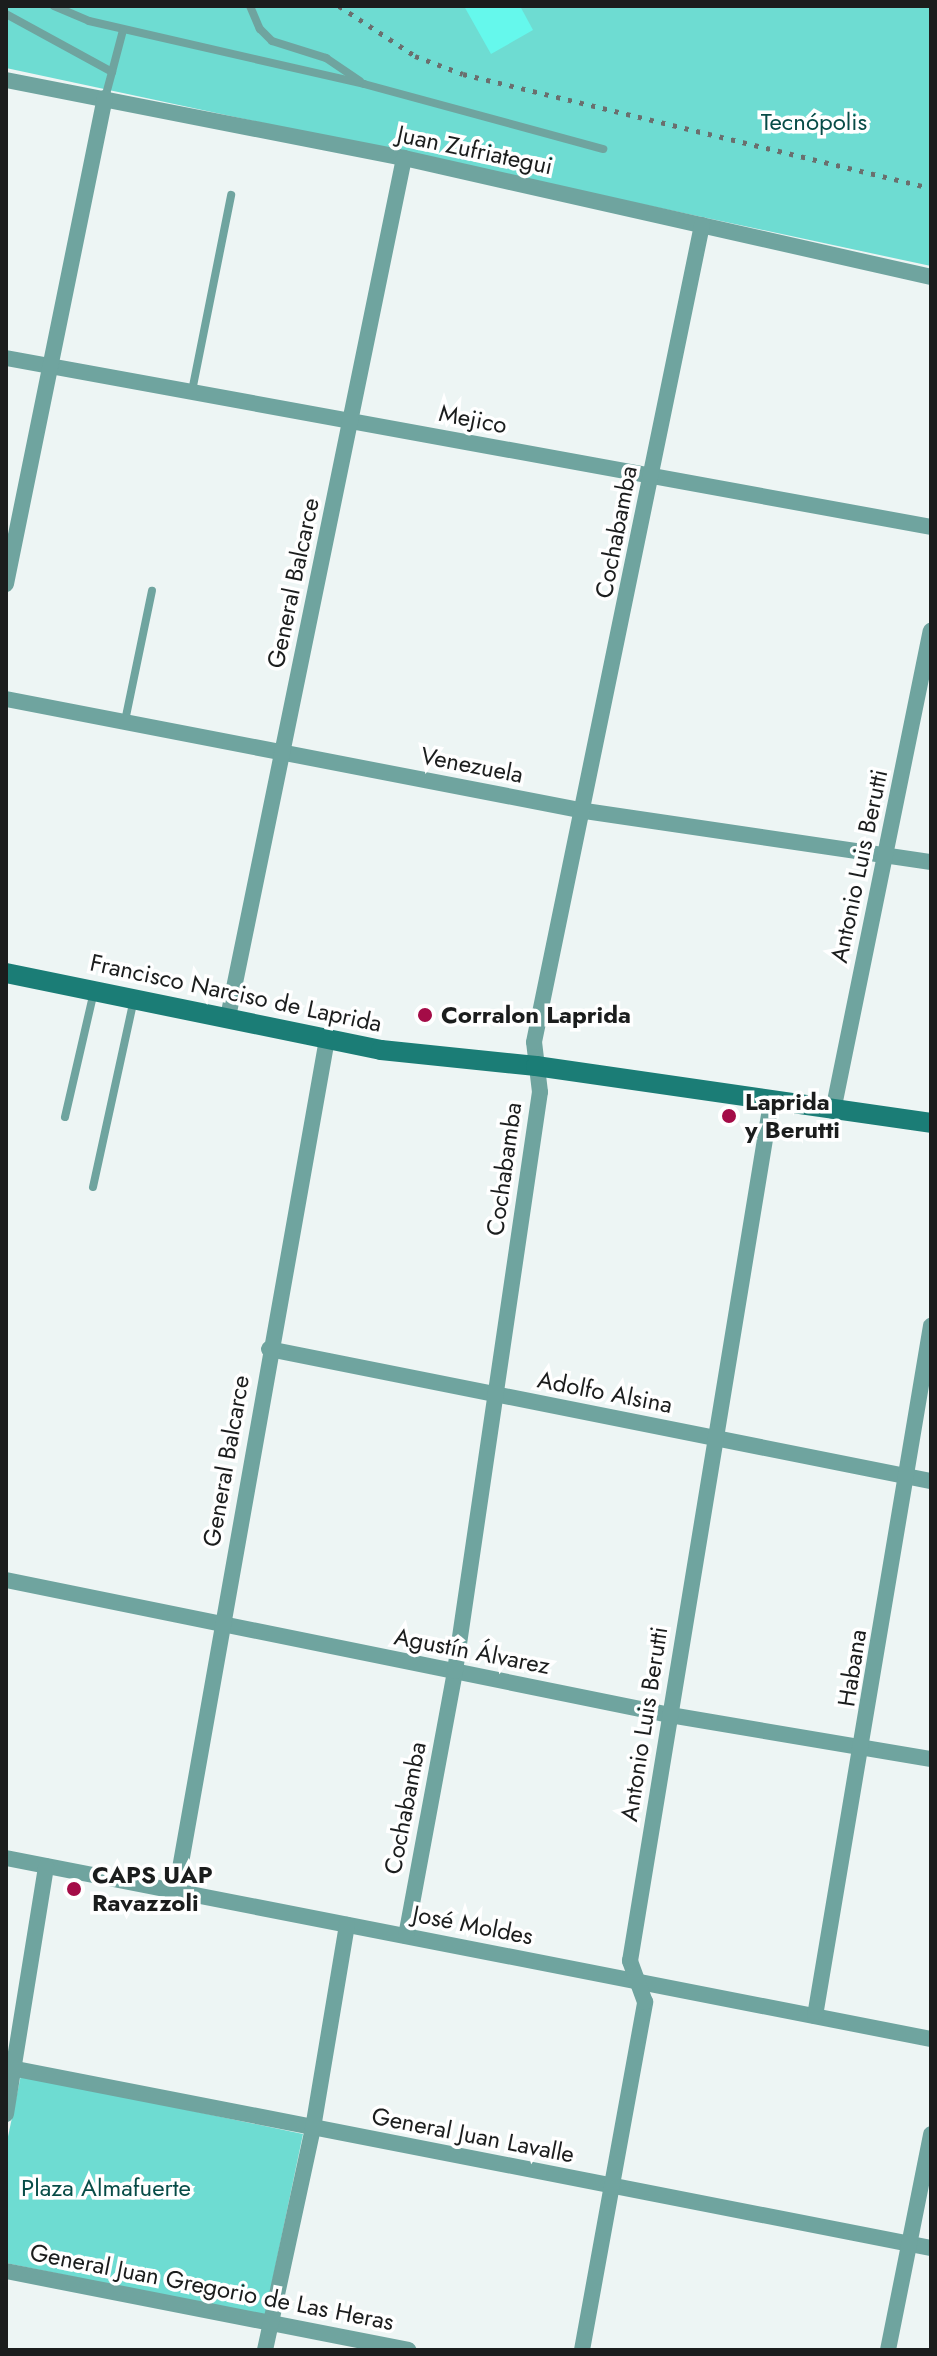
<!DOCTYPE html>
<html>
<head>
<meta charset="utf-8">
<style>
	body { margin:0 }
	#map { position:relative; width:937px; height:2356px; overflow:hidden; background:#edf5f4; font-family:Jost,sans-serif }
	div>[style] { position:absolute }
	.green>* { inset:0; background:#6edcd2 }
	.building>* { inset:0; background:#65f8ec }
	.service>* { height:8px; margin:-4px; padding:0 4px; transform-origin:4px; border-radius:4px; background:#6fa49f }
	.minor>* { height:16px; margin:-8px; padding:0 8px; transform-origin:8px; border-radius:8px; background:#6fa49f }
	.secondary>* { height:20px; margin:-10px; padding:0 10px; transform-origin:10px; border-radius:10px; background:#1b7d76 }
	.rail>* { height:5px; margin-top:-2.5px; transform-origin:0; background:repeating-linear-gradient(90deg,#6a6f6e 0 4px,transparent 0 12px) }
	.dots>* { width:22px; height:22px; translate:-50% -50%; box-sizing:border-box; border:4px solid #fff; border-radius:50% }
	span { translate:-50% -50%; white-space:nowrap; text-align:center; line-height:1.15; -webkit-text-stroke:7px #fff; paint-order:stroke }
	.park-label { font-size:24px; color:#074c47 }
	.street-label { font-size:24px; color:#1b1d1d }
	.poi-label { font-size:24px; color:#1b1d1d; font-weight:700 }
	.left { translate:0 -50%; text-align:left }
	.frame { position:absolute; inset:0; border:8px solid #1b1d1d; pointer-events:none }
</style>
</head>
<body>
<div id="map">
	<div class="green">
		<div style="clip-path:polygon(6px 6px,931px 6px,931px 266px,6px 68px)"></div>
		<div style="clip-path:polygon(21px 2075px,303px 2134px,265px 2316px,6px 2263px,6px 2146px)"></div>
	</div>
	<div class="building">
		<div style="clip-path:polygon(464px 6px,520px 6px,533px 30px,491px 54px)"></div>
	</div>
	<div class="service">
		<div style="left:54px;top:6px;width:38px;rotate:23deg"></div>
		<div style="left:89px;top:21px;width:282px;rotate:12.9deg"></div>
		<div style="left:364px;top:84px;width:248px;rotate:15.2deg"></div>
		<div style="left:250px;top:6px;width:25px;rotate:67deg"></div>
		<div style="left:260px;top:29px;width:17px;rotate:45deg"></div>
		<div style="left:272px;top:41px;width:57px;rotate:17.5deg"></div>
		<div style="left:326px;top:58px;width:41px;rotate:34.1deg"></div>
		<div style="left:6px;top:14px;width:121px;rotate:28.7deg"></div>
		<div style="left:112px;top:72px;width:27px;rotate:105deg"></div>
		<div style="left:112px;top:72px;width:43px;rotate:-75.3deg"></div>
		<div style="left:192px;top:391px;width:200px;rotate:-78.7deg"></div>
		<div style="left:125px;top:721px;width:133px;rotate:-78.3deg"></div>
		<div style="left:65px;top:1117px;width:129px;rotate:-77deg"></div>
		<div style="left:93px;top:1187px;width:192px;rotate:-77.7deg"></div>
	</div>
	<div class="minor">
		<div style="left:6px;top:80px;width:406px;rotate:11.1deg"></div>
		<div style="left:404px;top:158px;width:540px;rotate:12.72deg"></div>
		<div style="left:6px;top:358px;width:940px;rotate:10.35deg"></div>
		<div style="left:6px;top:584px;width:496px;rotate:-78.5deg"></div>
		<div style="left:6px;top:699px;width:590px;rotate:10.95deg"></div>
		<div style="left:585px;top:811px;width:350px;rotate:8.4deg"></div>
		<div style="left:228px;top:1017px;width:877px;rotate:-78.42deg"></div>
		<div style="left:833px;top:1111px;width:490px;rotate:-78.5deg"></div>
		<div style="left:269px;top:1349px;width:675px;rotate:11.28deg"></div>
		<div style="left:6px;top:1580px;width:678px;rotate:11.49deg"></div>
		<div style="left:670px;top:1715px;width:265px;rotate:9.6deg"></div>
		<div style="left:6px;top:1858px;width:943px;rotate:11.07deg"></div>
		<div style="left:176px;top:1891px;width:865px;rotate:-79.95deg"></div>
		<div style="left:406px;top:1936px;width:269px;rotate:-79.5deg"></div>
		<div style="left:455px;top:1671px;width:585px;rotate:-81.65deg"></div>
		<div style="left:540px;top:1092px;width:50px;rotate:-96.8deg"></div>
		<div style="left:534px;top:1042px;width:834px;rotate:-78.38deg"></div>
		<div style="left:815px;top:2016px;width:700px;rotate:-80.46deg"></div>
		<div style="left:6px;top:2067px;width:943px;rotate:11.07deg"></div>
		<div style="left:6px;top:2114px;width:251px;rotate:-80.8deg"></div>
		<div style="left:6px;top:2271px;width:410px;rotate:11.1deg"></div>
		<div style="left:265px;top:2350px;width:227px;rotate:-77.8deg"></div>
		<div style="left:313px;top:2128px;width:206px;rotate:-80.5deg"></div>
		<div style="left:582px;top:2350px;width:354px;rotate:-79.7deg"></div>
		<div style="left:645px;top:2002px;width:44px;rotate:-110.1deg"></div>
		<div style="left:630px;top:1961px;width:870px;rotate:-80.67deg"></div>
		<div style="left:888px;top:2350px;width:220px;rotate:-78.7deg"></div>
	</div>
	<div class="secondary">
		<div style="left:6px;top:973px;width:383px;rotate:11.6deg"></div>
		<div style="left:381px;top:1050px;width:156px;rotate:5.9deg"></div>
		<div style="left:536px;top:1066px;width:399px;rotate:8.2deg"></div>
	</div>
	<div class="rail">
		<div style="left:339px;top:6px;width:91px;rotate:33.3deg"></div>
		<div style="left:415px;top:56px;width:51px;rotate:20.6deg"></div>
		<div style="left:463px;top:74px;width:482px;rotate:13.7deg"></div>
	</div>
	<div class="dots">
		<div style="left:425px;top:1015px;background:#a40c47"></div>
		<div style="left:729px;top:1116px;background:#a40c47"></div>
		<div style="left:74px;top:1889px;background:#a40c47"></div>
	</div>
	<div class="park-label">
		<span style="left:814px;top:122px">Tecnópolis</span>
		<span style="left:106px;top:2188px">Plaza Almafuerte</span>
	</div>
	<div class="street-label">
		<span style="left:475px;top:150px;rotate:12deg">Juan Zufriategui</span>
		<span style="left:473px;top:419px;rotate:11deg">Mejico</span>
		<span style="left:616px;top:532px;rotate:-79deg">Cochabamba</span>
		<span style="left:293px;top:583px;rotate:-78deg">General Balcarce</span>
		<span style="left:472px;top:765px;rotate:11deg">Venezuela</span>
		<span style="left:859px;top:866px;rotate:-78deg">Antonio Luis Berutti</span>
		<span style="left:236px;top:993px;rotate:12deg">Francisco Narciso de Laprida</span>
		<span style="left:504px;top:1169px;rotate:-82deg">Cochabamba</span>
		<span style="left:605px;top:1392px;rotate:11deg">Adolfo Alsina</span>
		<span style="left:226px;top:1461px;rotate:-80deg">General Balcarce</span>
		<span style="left:472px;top:1651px;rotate:11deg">Agustín Álvarez</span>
		<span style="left:852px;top:1668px;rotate:-81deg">Habana</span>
		<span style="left:644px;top:1724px;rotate:-81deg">Antonio Luis Berutti</span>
		<span style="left:405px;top:1808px;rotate:-79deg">Cochabamba</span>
		<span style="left:473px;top:1925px;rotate:11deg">José Moldes</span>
		<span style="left:473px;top:2135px;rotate:11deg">General Juan Lavalle</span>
		<span style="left:212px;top:2287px;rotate:11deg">General Juan Gregorio de Las Heras</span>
	</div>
	<div class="poi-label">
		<span class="left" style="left:441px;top:1015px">Corralon Laprida</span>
		<span class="left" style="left:745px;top:1116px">Laprida<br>y Berutti</span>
		<span class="left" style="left:92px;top:1889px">CAPS UAP<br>Ravazzoli</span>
	</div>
	<div class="frame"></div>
</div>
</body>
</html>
